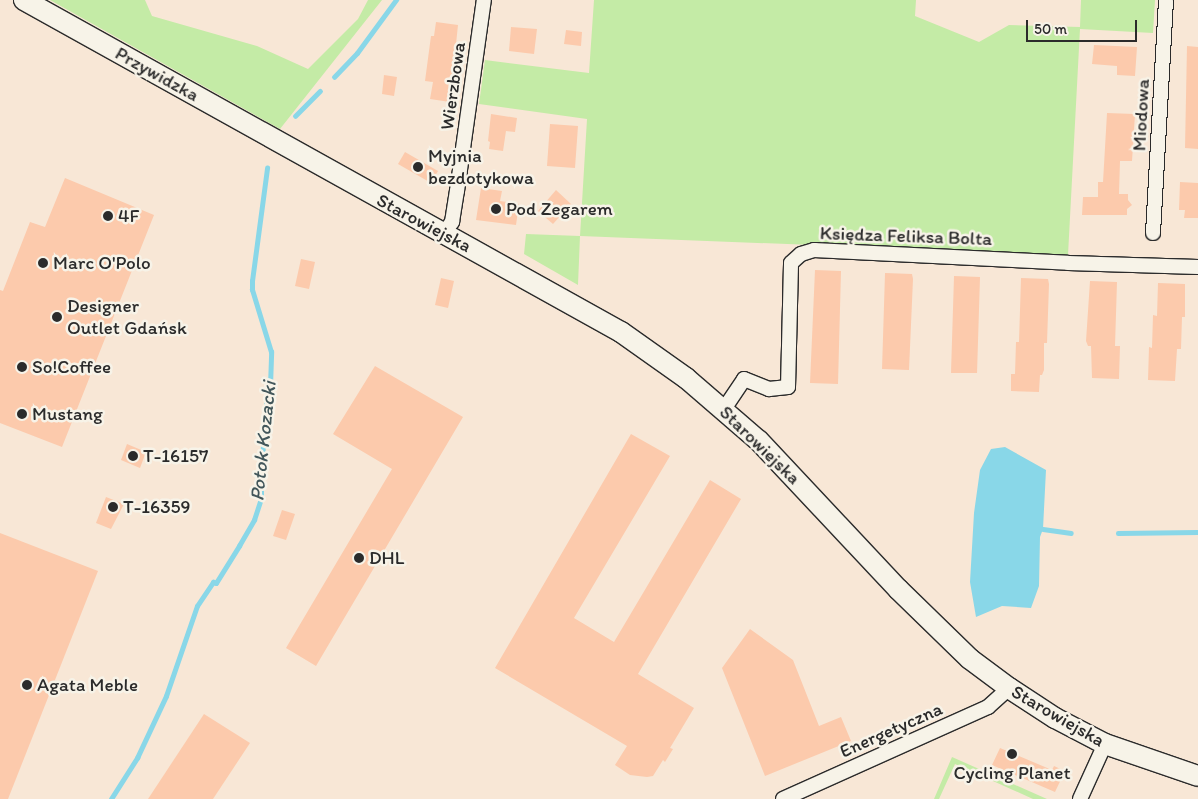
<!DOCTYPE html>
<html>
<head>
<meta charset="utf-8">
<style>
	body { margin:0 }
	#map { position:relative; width:1198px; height:799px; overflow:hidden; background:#f8e7d6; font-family:Itim,sans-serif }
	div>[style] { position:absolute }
	.green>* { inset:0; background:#c4eba6 }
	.water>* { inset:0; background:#89d7e8 }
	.stream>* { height:4.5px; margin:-2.25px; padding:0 2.25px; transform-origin:2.25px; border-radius:2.25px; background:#89d7e8 }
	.building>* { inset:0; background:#fccaac }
	.roads { filter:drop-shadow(1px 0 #2b2b2b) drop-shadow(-1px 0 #2b2b2b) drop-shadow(0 1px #2b2b2b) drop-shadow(0 -1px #2b2b2b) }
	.street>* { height:14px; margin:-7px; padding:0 7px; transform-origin:7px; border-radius:7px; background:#f7f3e8 }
	.secondary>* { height:20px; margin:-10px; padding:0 10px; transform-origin:10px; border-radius:10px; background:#f7f3e8 }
	.dots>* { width:14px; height:14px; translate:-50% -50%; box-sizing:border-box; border:2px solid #f7f3e8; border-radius:50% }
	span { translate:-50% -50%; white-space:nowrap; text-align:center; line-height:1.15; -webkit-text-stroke:5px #f7f3e8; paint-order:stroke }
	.street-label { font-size:19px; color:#2b2b2b }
	.poi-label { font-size:19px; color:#2b2b2b }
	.left { translate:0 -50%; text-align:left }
	.water-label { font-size:20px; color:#42565a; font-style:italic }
	.scale { position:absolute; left:1026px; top:20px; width:111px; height:22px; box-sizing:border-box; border:2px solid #2b2b2b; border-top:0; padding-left:6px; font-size:15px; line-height:18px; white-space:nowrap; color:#2b2b2b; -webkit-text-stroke:4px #f7f3e8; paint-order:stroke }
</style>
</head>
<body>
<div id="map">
	<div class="green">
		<div style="clip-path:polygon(50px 0,145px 0,152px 16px,257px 46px,308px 69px,358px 19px,368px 0,382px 0,280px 129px)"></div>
		<div style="clip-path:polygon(594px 0,916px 0,915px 16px,979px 42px,1009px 25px,1080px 27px,1081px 0,1155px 0,1153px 33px,1080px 29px,1068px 255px,580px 236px,578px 285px,524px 254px,526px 234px,580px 236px,587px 119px,479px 104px,485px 60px,589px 73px)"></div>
		<div style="clip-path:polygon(952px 757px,1047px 799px,1033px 799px,955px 764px,939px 799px,934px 799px)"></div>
	</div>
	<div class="water">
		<div style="clip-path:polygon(1005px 447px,1046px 470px,1043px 529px,1040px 537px,1039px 586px,1031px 608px,1002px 606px,976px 617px,970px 582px,974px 513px,980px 470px,991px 449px)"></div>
	</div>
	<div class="stream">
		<div style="left:334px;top:77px;width:33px;rotate:-46deg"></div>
		<div style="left:357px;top:53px;width:66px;rotate:-53.7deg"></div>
		<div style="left:295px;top:116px;width:35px;rotate:-45deg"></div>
		<div style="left:1043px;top:529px;width:28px;rotate:8deg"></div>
		<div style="left:1118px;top:533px;width:80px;rotate:-0.7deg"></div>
		<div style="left:111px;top:799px;width:49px;rotate:-57.6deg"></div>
		<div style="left:137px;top:758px;width:68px;rotate:-64.9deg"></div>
		<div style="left:166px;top:696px;width:95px;rotate:-71deg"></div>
		<div style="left:197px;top:606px;width:29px;rotate:-56deg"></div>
		<div style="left:213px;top:582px;width:3px;rotate:18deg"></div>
		<div style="left:216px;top:583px;width:44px;rotate:-58.1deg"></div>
		<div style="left:239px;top:546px;width:30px;rotate:-60deg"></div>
		<div style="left:254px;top:520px;width:23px;rotate:-72deg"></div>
		<div style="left:261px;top:498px;width:26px;rotate:-90deg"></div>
		<div style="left:261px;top:472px;width:78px;rotate:-85.6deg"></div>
		<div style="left:267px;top:394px;width:9px;rotate:-69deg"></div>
		<div style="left:270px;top:386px;width:34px;rotate:-88deg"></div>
		<div style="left:271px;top:352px;width:65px;rotate:-107deg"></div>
		<div style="left:252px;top:290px;width:9px;rotate:-90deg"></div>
		<div style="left:252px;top:281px;width:114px;rotate:-82.4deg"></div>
	</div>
	<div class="building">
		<div style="clip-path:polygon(436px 22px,458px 25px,450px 102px,430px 99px,433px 82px,425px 81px,431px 36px,434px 36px)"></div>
		<div style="clip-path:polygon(511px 27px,537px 29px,534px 54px,509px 51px)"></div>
		<div style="clip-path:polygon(566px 30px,582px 32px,581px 46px,564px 44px)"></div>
		<div style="clip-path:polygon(1094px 45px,1137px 47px,1135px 76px,1117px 75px,1117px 66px,1092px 64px)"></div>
		<div style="clip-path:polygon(1187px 46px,1198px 47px,1198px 149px,1185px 148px)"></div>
		<div style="clip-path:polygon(384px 75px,397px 77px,394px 96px,382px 94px)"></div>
		<div style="clip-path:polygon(1107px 113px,1135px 114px,1132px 161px,1120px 161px,1119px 194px,1128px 194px,1128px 200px,1132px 205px,1127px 209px,1127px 215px,1082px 215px,1083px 197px,1098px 197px,1098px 182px,1103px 182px)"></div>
		<div style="clip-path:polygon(491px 114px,517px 118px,515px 132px,506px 131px,503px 151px,489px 149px,490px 142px,488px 141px)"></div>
		<div style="clip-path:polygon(550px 124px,578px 126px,575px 168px,547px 166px)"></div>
		<div style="clip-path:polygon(405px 152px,438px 171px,431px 183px,398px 164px)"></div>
		<div style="clip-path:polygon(65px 178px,154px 215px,62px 447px,0 423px,0 290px,3px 291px,30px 222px,45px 227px)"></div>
		<div style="clip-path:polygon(1180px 182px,1198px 183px,1198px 218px,1184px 218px,1185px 210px,1179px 210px)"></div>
		<div style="clip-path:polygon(481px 188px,502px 191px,500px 201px,519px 204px,516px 225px,476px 220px)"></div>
		<div style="clip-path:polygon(556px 190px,571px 204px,553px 224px,538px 211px)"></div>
		<div style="clip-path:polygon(301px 259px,315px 262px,309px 289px,295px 286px)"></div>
		<div style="clip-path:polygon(815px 270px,841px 271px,838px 384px,810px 383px)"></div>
		<div style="clip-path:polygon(885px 273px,912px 274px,913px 279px,909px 370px,882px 369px)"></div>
		<div style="clip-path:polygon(954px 276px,980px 277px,977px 373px,951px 373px)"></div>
		<div style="clip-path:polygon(441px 278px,454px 281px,448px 308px,435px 305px)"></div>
		<div style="clip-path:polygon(1021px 278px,1048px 279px,1049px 284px,1047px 343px,1044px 343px,1044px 370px,1042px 375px,1040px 375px,1039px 392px,1011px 391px,1011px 374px,1015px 374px,1016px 342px,1019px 342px)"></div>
		<div style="clip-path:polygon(1090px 281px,1117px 282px,1115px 346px,1120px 346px,1119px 379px,1092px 378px,1091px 346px,1088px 346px,1086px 341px)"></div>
		<div style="clip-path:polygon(1158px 283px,1185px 284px,1185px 317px,1182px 317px,1181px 349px,1177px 349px,1175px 381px,1148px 380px,1149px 347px,1152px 348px,1153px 315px,1157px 316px)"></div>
		<div style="clip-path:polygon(375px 366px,463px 417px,316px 666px,286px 648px,392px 469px,333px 434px)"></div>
		<div style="clip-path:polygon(631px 434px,670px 456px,574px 618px,614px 642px,710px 480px,741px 499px,638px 674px,694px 708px,670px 748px,673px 749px,665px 762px,663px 760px,653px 776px,647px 777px,630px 775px,615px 765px,627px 746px,495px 668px)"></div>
		<div style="clip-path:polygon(127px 444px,146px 452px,140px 468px,121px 460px)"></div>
		<div style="clip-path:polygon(106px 497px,124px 504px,111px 529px,96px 523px)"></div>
		<div style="clip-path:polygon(282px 510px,295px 514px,286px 540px,273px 536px)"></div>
		<div style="clip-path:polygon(0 533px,98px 571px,8px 799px,0 799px)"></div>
		<div style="clip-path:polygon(750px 629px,793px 660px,819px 726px,841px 717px,851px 741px,765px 776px,722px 668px)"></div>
		<div style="clip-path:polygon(204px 714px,250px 743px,213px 799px,148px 799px)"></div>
		<div style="clip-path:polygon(1000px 748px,1052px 770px,1054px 766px,1065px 771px,1055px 792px,992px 765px)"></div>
	</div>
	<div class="roads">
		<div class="street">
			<div style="left:444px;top:233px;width:14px;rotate:-54deg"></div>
			<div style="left:452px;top:222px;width:31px;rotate:-81deg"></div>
			<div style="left:457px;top:191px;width:193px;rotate:-82deg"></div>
			<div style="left:1153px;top:233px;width:233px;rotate:-86.8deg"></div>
			<div style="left:724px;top:409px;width:36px;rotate:-56deg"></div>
			<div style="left:744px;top:379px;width:27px;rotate:22deg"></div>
			<div style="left:769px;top:389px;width:19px;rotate:-6deg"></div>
			<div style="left:788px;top:387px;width:124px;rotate:-88.6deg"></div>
			<div style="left:791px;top:263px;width:13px;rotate:-42deg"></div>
			<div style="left:801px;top:254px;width:14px;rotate:-17deg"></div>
			<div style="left:814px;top:250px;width:254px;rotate:2.9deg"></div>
			<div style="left:1068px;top:263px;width:130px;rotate:1.8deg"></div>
			<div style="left:783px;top:799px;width:225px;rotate:-24.2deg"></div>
			<div style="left:988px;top:707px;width:28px;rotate:-42deg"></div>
			<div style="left:1080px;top:799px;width:60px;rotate:-65.6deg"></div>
		</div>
		<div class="secondary">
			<div style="left:24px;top:0;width:683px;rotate:29.08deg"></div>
			<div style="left:621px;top:332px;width:80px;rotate:35.3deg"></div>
			<div style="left:686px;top:378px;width:96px;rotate:40.8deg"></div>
			<div style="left:759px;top:441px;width:203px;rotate:46.8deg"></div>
			<div style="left:898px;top:589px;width:100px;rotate:44.2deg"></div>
			<div style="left:970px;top:659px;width:49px;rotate:36.6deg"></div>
			<div style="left:1009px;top:688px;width:55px;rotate:33.1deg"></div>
			<div style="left:1055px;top:718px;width:56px;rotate:27.5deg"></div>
			<div style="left:1105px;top:744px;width:98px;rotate:19deg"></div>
		</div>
	</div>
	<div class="dots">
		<div style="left:418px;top:167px;background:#2b2b2b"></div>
		<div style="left:496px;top:209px;background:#2b2b2b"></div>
		<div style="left:108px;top:216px;background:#2b2b2b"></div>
		<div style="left:43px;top:263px;background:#2b2b2b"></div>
		<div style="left:57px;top:317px;background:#2b2b2b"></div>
		<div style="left:22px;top:367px;background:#2b2b2b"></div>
		<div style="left:22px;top:414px;background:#2b2b2b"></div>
		<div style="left:133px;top:456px;background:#2b2b2b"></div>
		<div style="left:113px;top:507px;background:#2b2b2b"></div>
		<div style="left:359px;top:558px;background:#2b2b2b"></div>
		<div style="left:27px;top:685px;background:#2b2b2b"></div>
		<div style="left:1012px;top:754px;background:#2b2b2b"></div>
	</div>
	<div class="street-label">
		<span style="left:157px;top:74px;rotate:29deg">Przywidzka</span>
		<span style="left:453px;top:86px;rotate:-82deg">Wierzbowa</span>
		<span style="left:1141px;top:115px;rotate:-87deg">Miodowa</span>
		<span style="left:424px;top:223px;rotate:28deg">Starowiejska</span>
		<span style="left:906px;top:236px;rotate:2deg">Księdza Feliksa Bolta</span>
		<span style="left:760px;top:445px;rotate:44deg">Starowiejska</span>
		<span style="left:1058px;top:716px;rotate:30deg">Starowiejska</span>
		<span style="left:891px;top:730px;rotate:-24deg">Energetyczna</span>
	</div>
	<div class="poi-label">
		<span class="left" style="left:428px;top:167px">Myjnia<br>bezdotykowa</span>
		<span class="left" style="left:506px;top:209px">Pod Zegarem</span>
		<span class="left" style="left:118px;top:216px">4F</span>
		<span class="left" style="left:53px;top:263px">Marc O'Polo</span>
		<span class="left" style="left:67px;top:317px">Designer<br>Outlet Gdańsk</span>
		<span class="left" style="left:32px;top:367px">So!Coffee</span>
		<span class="left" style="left:32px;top:414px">Mustang</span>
		<span class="left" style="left:143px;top:456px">T-16157</span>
		<span class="left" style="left:123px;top:507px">T-16359</span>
		<span class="left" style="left:369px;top:558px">DHL</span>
		<span class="left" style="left:37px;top:685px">Agata Meble</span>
		<span style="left:1012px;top:773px">Cycling Planet</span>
	</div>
	<div class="water-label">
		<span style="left:263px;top:441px;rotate:-84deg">Potok Kozacki</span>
	</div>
	<div class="scale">50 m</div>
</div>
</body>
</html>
